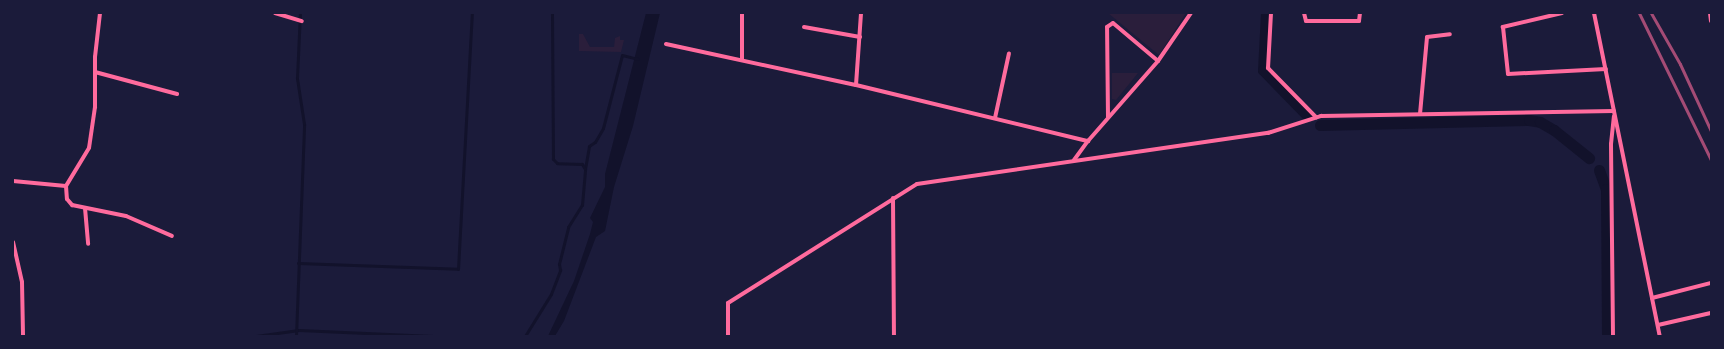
<!DOCTYPE html>
<html>
<head>
<meta charset="utf-8">
<style>
	body { margin:0 }
	#map { position:relative; width:1724px; height:349px; overflow:hidden; background:#1b1b3a; font-family:"Public Sans",sans-serif }
	div>[style] { position:absolute }
	.green>* { inset:0; background:#2a1e3b }
	.water>* { inset:0; background:#12122b }
	.stream>* { height:3px; margin:-1.5px; padding:0 1.5px; transform-origin:1.5px; border-radius:1.5px; background:#12122b }
	.canal>* { height:11px; margin:-5.5px; padding:0 5.5px; transform-origin:5.5px; border-radius:5.5px; background:#12122b }
	.minor>* { height:4px; margin:-2px; padding:0 2px; transform-origin:2px; border-radius:2px; background:#ff6b9d }
	.rail>* { height:3px; margin:-1.5px; padding:0 1.5px; transform-origin:1.5px; border-radius:1.5px; background:#a44b75 }
	span { translate:-50% -50%; white-space:nowrap; text-align:center; line-height:1.15; -webkit-text-stroke:3px #1b1b3a; paint-order:stroke }
	.frame { position:absolute; inset:0; border:14px solid #1b1b3a; pointer-events:none }
</style>
</head>
<body>
<div id="map">
	<div class="green">
		<div style="clip-path:polygon(1108px 13px,1186px 13px,1159px 55px)"></div>
		<div style="clip-path:polygon(579px 34px,583px 34px,590px 47px,614px 47px,615px 38px,620px 36px,620px 40px,624px 40px,621px 52px,579px 51px)"></div>
		<div style="clip-path:polygon(1112px 73px,1138px 73px,1116px 100px,1112px 99px)"></div>
	</div>
	<div class="water">
		<div style="clip-path:polygon(646px 13px,660px 13px,633px 126px,614px 187px,605px 231px,596px 237px,564px 321px,555px 336px,548px 336px,574px 281px,590px 234px,593px 222px,590px 218px,605px 187px,605px 174px)"></div>
	</div>
	<div class="stream">
		<div style="left:585px;top:169px;width:23px;rotate:-80deg"></div>
		<div style="left:589px;top:146px;width:7px;rotate:-34deg"></div>
		<div style="left:595px;top:142px;width:16px;rotate:-60deg"></div>
		<div style="left:603px;top:128px;width:75px;rotate:-75.4deg"></div>
		<div style="left:622px;top:55px;width:16px;rotate:14deg"></div>
		<div style="left:298px;top:263px;width:160px;rotate:2.1deg"></div>
		<div style="left:458px;top:269px;width:256px;rotate:-86.9deg"></div>
		<div style="left:256px;top:336px;width:43px;rotate:-7.9deg"></div>
		<div style="left:299px;top:330px;width:134px;rotate:2.6deg"></div>
		<div style="left:296px;top:336px;width:212px;rotate:-87.8deg"></div>
		<div style="left:304px;top:124px;width:47px;rotate:-98.7deg"></div>
		<div style="left:297px;top:78px;width:65px;rotate:-87.4deg"></div>
		<div style="left:525px;top:336px;width:49px;rotate:-58.2deg"></div>
		<div style="left:551px;top:294px;width:26px;rotate:-69deg"></div>
		<div style="left:560px;top:270px;width:6px;rotate:-99deg"></div>
		<div style="left:559px;top:264px;width:38px;rotate:-76deg"></div>
		<div style="left:568px;top:227px;width:26px;rotate:-58deg"></div>
		<div style="left:582px;top:205px;width:36px;rotate:-85deg"></div>
		<div style="left:585px;top:169px;width:6px;rotate:-121deg"></div>
		<div style="left:582px;top:164px;width:25px;rotate:-178deg"></div>
		<div style="left:557px;top:163px;width:6px;rotate:-135deg"></div>
		<div style="left:553px;top:159px;width:146px;rotate:-90.4deg"></div>
	</div>
	<div class="canal">
		<div style="left:1266px;top:13px;width:57px;rotate:93deg"></div>
		<div style="left:1263px;top:70px;width:62px;rotate:45.7deg"></div>
		<div style="left:1320px;top:125px;width:209px;rotate:-1.4deg"></div>
		<div style="left:1529px;top:120px;width:11px;rotate:10deg"></div>
		<div style="left:1540px;top:122px;width:16px;rotate:30deg"></div>
		<div style="left:1554px;top:130px;width:45px;rotate:38.7deg"></div>
		<div style="left:1599px;top:170px;width:20px;rotate:70deg"></div>
		<div style="left:1606px;top:189px;width:147px;rotate:89.6deg"></div>
	</div>
	<div class="minor">
		<div style="left:100px;top:13px;width:44px;rotate:96.5deg"></div>
		<div style="left:95px;top:57px;width:50px;rotate:90deg"></div>
		<div style="left:95px;top:107px;width:41px;rotate:98.3deg"></div>
		<div style="left:89px;top:148px;width:44px;rotate:121.2deg"></div>
		<div style="left:66px;top:186px;width:13px;rotate:86deg"></div>
		<div style="left:67px;top:199px;width:8px;rotate:50deg"></div>
		<div style="left:72px;top:205px;width:55px;rotate:11.5deg"></div>
		<div style="left:126px;top:216px;width:50px;rotate:23.5deg"></div>
		<div style="left:275px;top:13px;width:28px;rotate:17deg"></div>
		<div style="left:742px;top:13px;width:47px;rotate:90deg"></div>
		<div style="left:1271px;top:13px;width:55px;rotate:93.1deg"></div>
		<div style="left:1268px;top:68px;width:69px;rotate:45.6deg"></div>
		<div style="left:1304px;top:13px;width:8px;rotate:76deg"></div>
		<div style="left:1306px;top:21px;width:53px"></div>
		<div style="left:1359px;top:21px;width:8px;rotate:-83deg"></div>
		<div style="left:1562px;top:13px;width:61px;rotate:166.7deg"></div>
		<div style="left:1503px;top:27px;width:47px;rotate:83.9deg"></div>
		<div style="left:1508px;top:74px;width:98px;rotate:-2.9deg"></div>
		<div style="left:1594px;top:13px;width:330px;rotate:78.5deg"></div>
		<div style="left:1710px;top:13px;width:8px;rotate:83deg"></div>
		<div style="left:804px;top:27px;width:57px;rotate:10.1deg"></div>
		<div style="left:666px;top:44px;width:194px;rotate:12.2deg"></div>
		<div style="left:856px;top:85px;width:239px;rotate:13.6deg"></div>
		<div style="left:95px;top:72px;width:85px;rotate:15deg"></div>
		<div style="left:856px;top:85px;width:72px;rotate:-86deg"></div>
		<div style="left:1420px;top:114px;width:77px;rotate:-84.8deg"></div>
		<div style="left:1427px;top:37px;width:23px;rotate:-7deg"></div>
		<div style="left:1108px;top:117px;width:90px;rotate:-90.6deg"></div>
		<div style="left:1107px;top:27px;width:7px;rotate:-34deg"></div>
		<div style="left:1113px;top:23px;width:59px;rotate:40.2deg"></div>
		<div style="left:995px;top:118px;width:66px;rotate:-77.8deg"></div>
		<div style="left:1074px;top:160px;width:24px;rotate:-54deg"></div>
		<div style="left:1088px;top:141px;width:106px;rotate:-48.8deg"></div>
		<div style="left:1158px;top:61px;width:58px;rotate:-55.5deg"></div>
		<div style="left:13px;top:181px;width:53px;rotate:5.4deg"></div>
		<div style="left:893px;top:198px;width:138px;rotate:89.6deg"></div>
		<div style="left:85px;top:208px;width:36px;rotate:85deg"></div>
		<div style="left:13px;top:242px;width:41px;rotate:77.3deg"></div>
		<div style="left:22px;top:282px;width:54px;rotate:88.9deg"></div>
		<div style="left:1652px;top:298px;width:61px;rotate:-14.3deg"></div>
		<div style="left:1658px;top:325px;width:54px;rotate:-12.8deg"></div>
		<div style="left:728px;top:336px;width:33px;rotate:-90deg"></div>
		<div style="left:728px;top:303px;width:223px;rotate:-32.2deg"></div>
		<div style="left:917px;top:184px;width:355px;rotate:-8.3deg"></div>
		<div style="left:1268px;top:133px;width:56px;rotate:-17.8deg"></div>
		<div style="left:1321px;top:116px;width:293px;rotate:-1deg"></div>
		<div style="left:1613px;top:336px;width:192px;rotate:-90.6deg"></div>
		<div style="left:1611px;top:144px;width:28px;rotate:-84deg"></div>
	</div>
	<div class="rail">
		<div style="left:1639px;top:13px;width:164px;rotate:63.9deg"></div>
		<div style="left:1651px;top:13px;width:59px;rotate:60.4deg"></div>
		<div style="left:1680px;top:64px;width:74px;rotate:65.2deg"></div>
	</div>
	<div class="frame"></div>
</div>
</body>
</html>
